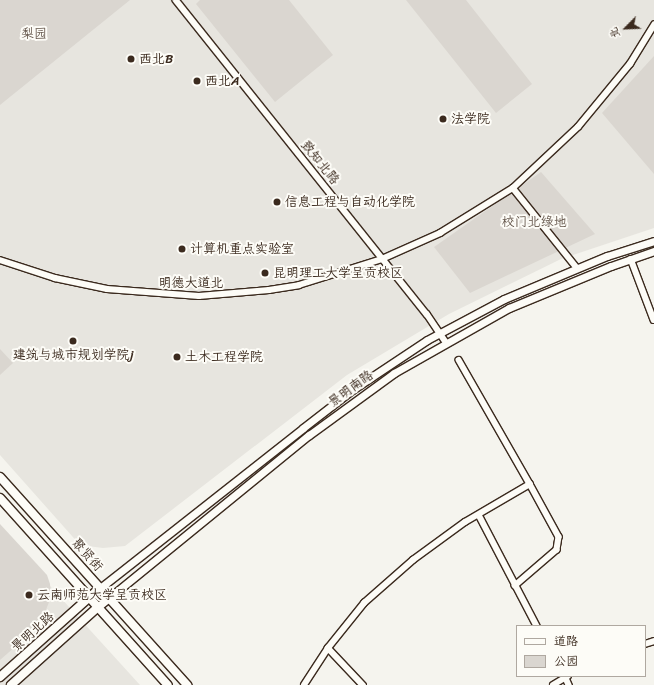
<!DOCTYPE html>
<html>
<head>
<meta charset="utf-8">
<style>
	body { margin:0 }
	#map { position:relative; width:654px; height:685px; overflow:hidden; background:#f5f4ee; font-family:Sriracha,"LXGW WenKai TC",sans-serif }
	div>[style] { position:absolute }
	.built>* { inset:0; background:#e7e5df }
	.green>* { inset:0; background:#dad6d0 }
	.roads { filter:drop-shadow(1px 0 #3b2a1e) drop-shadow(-1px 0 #3b2a1e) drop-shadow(0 1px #3b2a1e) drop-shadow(0 -1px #3b2a1e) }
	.minor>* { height:5.5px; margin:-2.75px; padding:0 2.75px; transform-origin:2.75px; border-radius:2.75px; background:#fdfcf7 }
	.tertiary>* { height:7px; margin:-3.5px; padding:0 3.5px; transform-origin:3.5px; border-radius:3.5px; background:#fdfcf7 }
	.secondary>* { height:8px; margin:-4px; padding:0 4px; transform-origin:4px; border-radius:4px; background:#fdfcf7 }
	.dots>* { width:11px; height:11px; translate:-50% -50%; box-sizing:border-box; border:2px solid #fdfcf7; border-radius:50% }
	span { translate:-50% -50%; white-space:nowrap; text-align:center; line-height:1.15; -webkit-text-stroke:4px #fdfcf7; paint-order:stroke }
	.park-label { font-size:13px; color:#63554a }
	.poi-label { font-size:13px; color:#3b2a1e }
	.left { translate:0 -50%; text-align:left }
	.street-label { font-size:13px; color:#3b2a1e }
	.legend { position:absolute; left:516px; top:625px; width:130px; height:52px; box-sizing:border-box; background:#fdfcf7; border:1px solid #afa8a0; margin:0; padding:5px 7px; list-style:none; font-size:12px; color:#3b2a1e }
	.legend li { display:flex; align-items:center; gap:8px; height:20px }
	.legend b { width:20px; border:1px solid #afa8a0 }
	.north { position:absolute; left:606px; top:8px; width:40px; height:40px; -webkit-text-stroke:3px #fdfcf7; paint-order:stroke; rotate:246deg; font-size:11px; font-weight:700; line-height:16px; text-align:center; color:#3b2a1e }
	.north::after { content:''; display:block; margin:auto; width:14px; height:18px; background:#3b2a1e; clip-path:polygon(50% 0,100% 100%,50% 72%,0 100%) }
</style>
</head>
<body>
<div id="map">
	<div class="built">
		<div style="clip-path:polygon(0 0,654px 0,654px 228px,561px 259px,449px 314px,347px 375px,125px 546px,103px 548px,80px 545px,0 455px)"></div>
		<div style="clip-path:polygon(0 531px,140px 685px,0 685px)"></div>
	</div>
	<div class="green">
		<div style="clip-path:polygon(0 0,130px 0,0 105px)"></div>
		<div style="clip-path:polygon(200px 0,289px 0,333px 55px,275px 102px,196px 4px)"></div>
		<div style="clip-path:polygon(406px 0,466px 0,532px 84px,496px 113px)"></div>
		<div style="clip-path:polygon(654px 56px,654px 174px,602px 113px)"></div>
		<div style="clip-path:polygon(541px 172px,595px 234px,470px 293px,434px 247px)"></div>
		<div style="clip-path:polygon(0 349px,13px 363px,0 375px)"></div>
		<div style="clip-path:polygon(0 524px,47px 575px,50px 584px,51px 597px,40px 625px,0 660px)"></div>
	</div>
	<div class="roads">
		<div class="minor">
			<div style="left:176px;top:0;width:402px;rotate:51.4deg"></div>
			<div style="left:427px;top:314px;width:34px;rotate:56deg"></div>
			<div style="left:513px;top:188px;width:89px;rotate:-43.2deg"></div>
			<div style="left:578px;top:127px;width:82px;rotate:-50.5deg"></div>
			<div style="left:630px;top:64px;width:46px;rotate:-58.4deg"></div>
			<div style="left:631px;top:259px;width:65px;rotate:69.3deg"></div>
			<div style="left:0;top:260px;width:58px;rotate:18.1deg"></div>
			<div style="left:55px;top:278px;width:53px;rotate:11.9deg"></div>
			<div style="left:107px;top:289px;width:92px;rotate:4.4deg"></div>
			<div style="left:199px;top:296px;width:70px;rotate:-4.9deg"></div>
			<div style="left:269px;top:290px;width:30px;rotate:-9deg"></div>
			<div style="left:299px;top:285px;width:87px;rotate:-17.4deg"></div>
			<div style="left:382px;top:259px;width:64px;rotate:-24.1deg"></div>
			<div style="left:440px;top:233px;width:86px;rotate:-31.7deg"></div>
			<div style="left:513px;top:188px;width:102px;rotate:51.3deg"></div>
			<div style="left:459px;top:360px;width:143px;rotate:60.2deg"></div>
			<div style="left:479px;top:515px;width:125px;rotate:62.4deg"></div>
			<div style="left:645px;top:644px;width:9px;rotate:-18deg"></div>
			<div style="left:328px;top:648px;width:51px;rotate:46.6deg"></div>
			<div style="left:565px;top:676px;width:10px;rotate:66deg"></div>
			<div style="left:304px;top:685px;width:44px;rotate:-57deg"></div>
			<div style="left:328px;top:648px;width:58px;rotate:-51.3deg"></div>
			<div style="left:364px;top:603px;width:65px;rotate:-41.3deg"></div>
			<div style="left:413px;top:560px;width:64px;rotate:-36.2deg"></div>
			<div style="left:465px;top:522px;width:75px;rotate:-30.3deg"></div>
			<div style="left:530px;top:484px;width:60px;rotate:61.3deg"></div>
			<div style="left:559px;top:537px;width:13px;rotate:99deg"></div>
			<div style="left:557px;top:550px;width:55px;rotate:139.4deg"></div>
			<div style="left:553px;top:685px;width:17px;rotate:-31deg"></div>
		</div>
		<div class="tertiary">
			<div style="left:100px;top:588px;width:258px;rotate:-38.2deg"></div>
			<div style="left:303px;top:428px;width:62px;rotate:-37.8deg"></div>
			<div style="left:352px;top:390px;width:90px;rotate:-33.7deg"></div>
			<div style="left:427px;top:340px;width:87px;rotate:-28deg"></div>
			<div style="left:504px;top:299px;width:112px;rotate:-22.7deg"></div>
			<div style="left:607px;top:256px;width:49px;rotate:-17.7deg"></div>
			<div style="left:99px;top:606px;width:271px;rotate:-39.2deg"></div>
			<div style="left:309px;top:435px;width:105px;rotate:-36.1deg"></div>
			<div style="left:394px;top:373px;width:132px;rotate:-29.5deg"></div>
			<div style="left:509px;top:308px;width:110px;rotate:-22.4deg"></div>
			<div style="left:611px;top:266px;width:46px;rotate:-19.2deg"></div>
		</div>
		<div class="secondary">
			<div style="left:0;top:477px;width:280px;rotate:48deg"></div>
			<div style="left:0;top:498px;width:251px;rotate:48.1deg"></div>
			<div style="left:0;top:677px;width:134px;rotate:-41.7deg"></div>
			<div style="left:11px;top:685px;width:118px;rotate:-41.9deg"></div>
		</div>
	</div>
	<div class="dots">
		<div style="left:131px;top:59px;background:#3b2a1e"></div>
		<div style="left:197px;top:81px;background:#3b2a1e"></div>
		<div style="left:443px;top:119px;background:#3b2a1e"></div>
		<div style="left:277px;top:202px;background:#3b2a1e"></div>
		<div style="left:182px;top:249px;background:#3b2a1e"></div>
		<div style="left:265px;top:273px;background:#3b2a1e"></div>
		<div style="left:73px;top:341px;background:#3b2a1e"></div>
		<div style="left:177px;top:357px;background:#3b2a1e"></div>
		<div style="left:29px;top:595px;background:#3b2a1e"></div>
	</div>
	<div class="park-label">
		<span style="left:34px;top:34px">梨园</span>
		<span style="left:534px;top:222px">校门北绿地</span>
	</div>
	<div class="poi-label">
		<span class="left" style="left:139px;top:59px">西北B</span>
		<span class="left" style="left:205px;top:81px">西北A</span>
		<span class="left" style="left:451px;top:119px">法学院</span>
		<span class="left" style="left:285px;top:202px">信息工程与自动化学院</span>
		<span class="left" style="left:190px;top:249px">计算机重点实验室</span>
		<span class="left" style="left:273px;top:273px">昆明理工大学呈贡校区</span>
		<span style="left:73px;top:355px">建筑与城市规划学院j</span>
		<span class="left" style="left:185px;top:357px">土木工程学院</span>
		<span class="left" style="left:37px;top:595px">云南师范大学呈贡校区</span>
	</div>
	<div class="street-label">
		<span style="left:320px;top:163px;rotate:51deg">致知北路</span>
		<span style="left:191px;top:283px">明德大道北</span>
		<span style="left:351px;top:389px;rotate:-36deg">景明南路</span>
		<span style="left:87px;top:555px;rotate:48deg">聚贤街</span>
		<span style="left:33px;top:632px;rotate:-42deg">景明北路</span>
	</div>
	<ul class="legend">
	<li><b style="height:5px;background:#fdfcf7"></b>道路</li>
	<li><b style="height:11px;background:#dad6d0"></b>公园</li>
	</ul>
	<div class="north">北</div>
</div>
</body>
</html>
